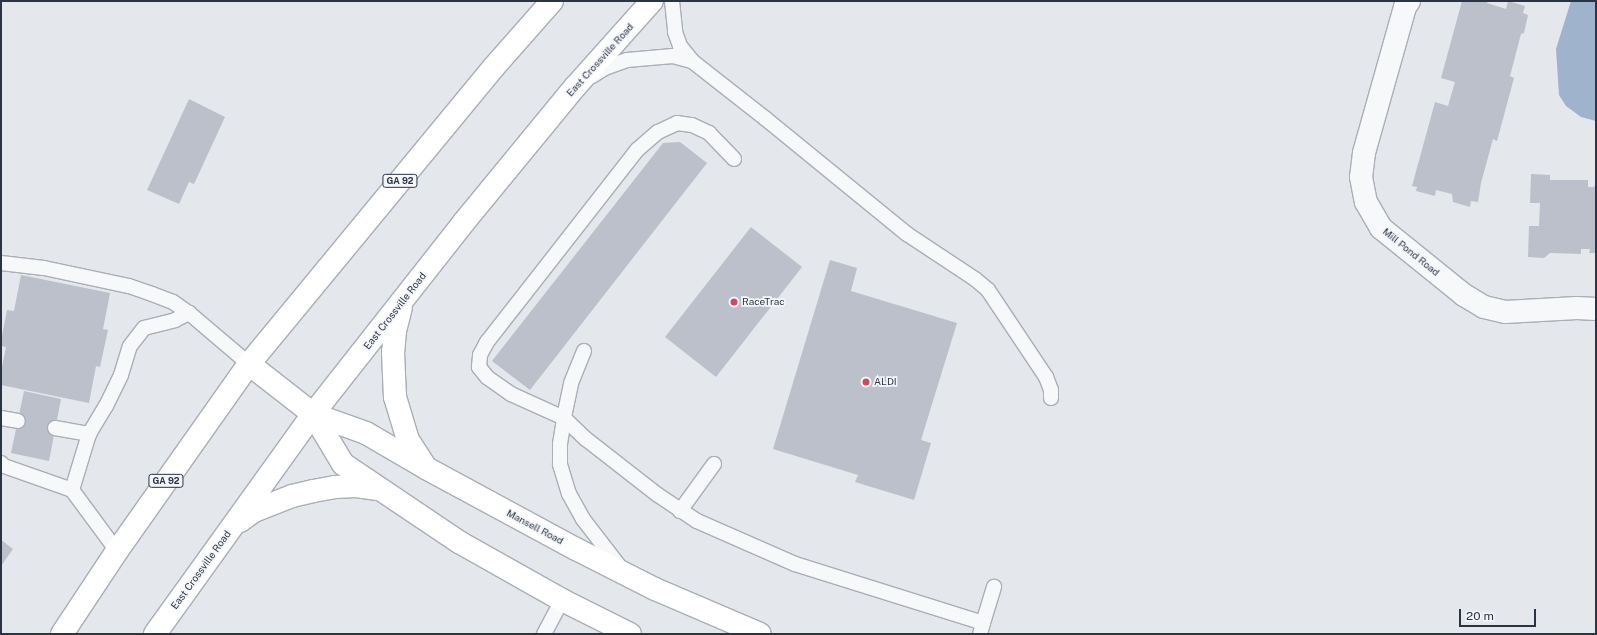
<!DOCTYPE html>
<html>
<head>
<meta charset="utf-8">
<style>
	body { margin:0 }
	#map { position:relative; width:1597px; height:635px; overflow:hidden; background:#e4e7ec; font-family:"Public Sans",sans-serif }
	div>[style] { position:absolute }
	.water>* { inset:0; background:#9fb4cc }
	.building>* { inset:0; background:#bbc0ca }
	.roads { filter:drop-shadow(1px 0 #a9aeb7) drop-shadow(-1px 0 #a9aeb7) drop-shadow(0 1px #a9aeb7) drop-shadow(0 -1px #a9aeb7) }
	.service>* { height:14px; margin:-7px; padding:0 7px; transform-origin:7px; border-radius:7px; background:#f7f8fa }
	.minor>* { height:22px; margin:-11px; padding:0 11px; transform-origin:11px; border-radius:11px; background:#f7f8fa }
	.primary>* { height:22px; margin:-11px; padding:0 11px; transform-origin:11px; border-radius:11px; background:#fff }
	.dots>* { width:11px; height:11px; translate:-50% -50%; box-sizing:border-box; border:2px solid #f4f6f9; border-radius:50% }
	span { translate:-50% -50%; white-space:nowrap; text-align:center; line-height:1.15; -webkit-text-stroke:3.5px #f4f6f9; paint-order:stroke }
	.shield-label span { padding:1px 3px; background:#f4f6f9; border:1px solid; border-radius:3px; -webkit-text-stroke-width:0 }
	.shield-label { font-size:9px; color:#2b3445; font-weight:700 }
	.street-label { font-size:10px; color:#2b3445 }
	.poi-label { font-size:10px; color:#2b3445 }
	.left { translate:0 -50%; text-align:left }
	.frame { position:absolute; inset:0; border:2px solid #2b3445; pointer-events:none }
	.scale { position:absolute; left:1459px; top:609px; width:77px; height:18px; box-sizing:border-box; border:2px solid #2b3445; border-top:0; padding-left:5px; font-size:12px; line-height:14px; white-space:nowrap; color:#2b3445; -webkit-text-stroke:3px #f4f6f9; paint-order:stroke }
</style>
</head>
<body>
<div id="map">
	<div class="water">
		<div style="clip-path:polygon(1571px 1px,1596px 1px,1596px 121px,1581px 117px,1566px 106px,1559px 95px,1556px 49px)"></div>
	</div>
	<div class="building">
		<div style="clip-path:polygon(1462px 1px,1488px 1px,1487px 3px,1506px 9px,1508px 1px,1525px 6px,1523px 13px,1528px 15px,1524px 33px,1521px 34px,1510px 76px,1514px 78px,1497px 141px,1493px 139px,1481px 183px,1478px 202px,1471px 201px,1470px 207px,1453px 202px,1452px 194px,1436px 190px,1435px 196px,1416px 191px,1417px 187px,1412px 186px,1435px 102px,1448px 106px,1455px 82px,1441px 78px)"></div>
		<div style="clip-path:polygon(189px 99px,225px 117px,194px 184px,189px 182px,179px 204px,147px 190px)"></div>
		<div style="clip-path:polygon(680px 142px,707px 163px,530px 390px,492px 361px,663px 143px)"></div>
		<div style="clip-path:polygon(1531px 174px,1550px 175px,1550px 180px,1588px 180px,1588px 187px,1594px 187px,1596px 184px,1596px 253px,1589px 253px,1590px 249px,1581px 249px,1581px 254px,1550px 253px,1544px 258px,1528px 257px,1529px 226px,1539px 226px,1540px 203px,1530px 203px)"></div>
		<div style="clip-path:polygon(751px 227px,802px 267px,716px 377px,665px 337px)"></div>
		<div style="clip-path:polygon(830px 260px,857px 268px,851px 291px,957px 323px,921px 440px,931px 443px,914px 500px,855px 482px,858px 475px,773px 449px)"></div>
		<div style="clip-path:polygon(21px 275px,110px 293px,103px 329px,108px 330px,100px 367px,96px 366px,89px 403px,1px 385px,1px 372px,6px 347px,1px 346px,1px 341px,7px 310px,14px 311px)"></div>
		<div style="clip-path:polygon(24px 391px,61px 399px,49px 461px,11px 453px)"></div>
		<div style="clip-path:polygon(1px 540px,13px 549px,1px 566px)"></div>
	</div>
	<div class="roads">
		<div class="service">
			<div style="left:672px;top:1px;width:31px;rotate:84deg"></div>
			<div style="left:675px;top:32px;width:15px;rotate:70deg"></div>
			<div style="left:680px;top:46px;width:19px;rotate:51deg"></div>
			<div style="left:692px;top:61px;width:94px;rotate:38.1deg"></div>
			<div style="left:766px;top:119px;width:182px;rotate:39.2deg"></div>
			<div style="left:907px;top:234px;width:82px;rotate:33.5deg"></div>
			<div style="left:975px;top:279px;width:17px;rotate:40deg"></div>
			<div style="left:988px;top:290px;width:105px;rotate:56.3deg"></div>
			<div style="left:1046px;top:377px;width:14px;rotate:69deg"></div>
			<div style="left:1051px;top:390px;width:8px;rotate:90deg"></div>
			<div style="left:592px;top:76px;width:15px;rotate:-32deg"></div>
			<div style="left:605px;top:68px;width:23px;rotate:-20deg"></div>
			<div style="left:627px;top:60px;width:46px;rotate:-5deg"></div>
			<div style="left:673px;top:56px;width:20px;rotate:15deg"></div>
			<div style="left:1px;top:263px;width:43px;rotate:6.6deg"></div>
			<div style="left:44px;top:268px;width:87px;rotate:12deg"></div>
			<div style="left:129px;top:286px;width:24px;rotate:19deg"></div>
			<div style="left:152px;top:294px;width:22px;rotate:21deg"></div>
			<div style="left:173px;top:302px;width:19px;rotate:35deg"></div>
			<div style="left:189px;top:313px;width:79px;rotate:40.4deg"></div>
			<div style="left:584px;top:351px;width:35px;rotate:112deg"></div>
			<div style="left:571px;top:384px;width:35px;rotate:102deg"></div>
			<div style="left:564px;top:418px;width:30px;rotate:44deg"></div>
			<div style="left:586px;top:439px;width:91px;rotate:37.9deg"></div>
			<div style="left:658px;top:495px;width:47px;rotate:33.7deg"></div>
			<div style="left:697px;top:521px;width:107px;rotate:23.7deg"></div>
			<div style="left:795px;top:564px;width:197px;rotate:17.4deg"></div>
			<div style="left:983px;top:623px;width:11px;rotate:105deg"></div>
			<div style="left:1px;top:418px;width:17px;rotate:10deg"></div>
			<div style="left:55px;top:428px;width:35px;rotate:10deg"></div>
			<div style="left:1px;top:463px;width:4px;rotate:45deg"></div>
			<div style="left:4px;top:466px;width:72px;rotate:19.4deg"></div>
			<div style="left:72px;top:490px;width:76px;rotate:53.6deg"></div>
			<div style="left:72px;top:490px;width:59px;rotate:-73.1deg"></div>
			<div style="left:89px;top:434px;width:33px;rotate:-59deg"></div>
			<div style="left:106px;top:406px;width:34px;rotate:-64deg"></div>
			<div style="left:121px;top:375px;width:30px;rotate:-73deg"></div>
			<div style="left:130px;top:346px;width:23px;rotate:-52deg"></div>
			<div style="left:144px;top:328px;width:32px;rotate:-14deg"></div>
			<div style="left:175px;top:320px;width:16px;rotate:-27deg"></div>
			<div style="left:680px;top:511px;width:58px;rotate:-54.1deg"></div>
			<div style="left:620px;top:567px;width:61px;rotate:-127.6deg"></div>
			<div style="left:583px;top:519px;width:29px;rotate:-119deg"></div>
			<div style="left:569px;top:494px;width:31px;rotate:-107deg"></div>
			<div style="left:560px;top:464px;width:20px;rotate:-90deg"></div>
			<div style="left:560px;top:444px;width:26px;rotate:-81deg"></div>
			<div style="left:564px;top:418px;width:58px;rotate:-155.6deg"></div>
			<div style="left:511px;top:394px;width:29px;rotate:-145deg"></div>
			<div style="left:487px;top:377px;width:13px;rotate:-129deg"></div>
			<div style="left:479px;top:367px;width:12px;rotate:-85deg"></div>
			<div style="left:480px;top:355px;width:15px;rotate:-62deg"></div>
			<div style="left:487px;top:342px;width:244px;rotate:-52deg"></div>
			<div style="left:637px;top:150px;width:28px;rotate:-41deg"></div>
			<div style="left:658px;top:132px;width:21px;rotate:-25deg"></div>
			<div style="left:677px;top:123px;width:15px;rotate:8deg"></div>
			<div style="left:692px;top:125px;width:19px;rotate:25deg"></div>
			<div style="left:709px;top:133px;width:36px;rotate:46deg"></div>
			<div style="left:983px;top:623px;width:38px;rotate:-73deg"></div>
			<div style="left:544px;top:634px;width:38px;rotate:-62deg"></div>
		</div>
		<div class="minor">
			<div style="left:1409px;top:1px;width:7px;rotate:124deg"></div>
			<div style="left:1405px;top:7px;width:152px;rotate:105.7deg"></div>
			<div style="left:1364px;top:153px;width:24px;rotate:97deg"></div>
			<div style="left:1361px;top:177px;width:25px;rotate:79deg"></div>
			<div style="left:1366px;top:202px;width:30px;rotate:60deg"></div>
			<div style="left:1381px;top:228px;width:107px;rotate:38.9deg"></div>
			<div style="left:1464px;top:295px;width:23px;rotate:31deg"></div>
			<div style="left:1484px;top:307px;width:22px;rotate:13deg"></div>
			<div style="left:1505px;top:312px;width:72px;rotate:-3.2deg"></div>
			<div style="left:1577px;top:308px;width:19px;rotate:3deg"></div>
		</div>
		<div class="primary">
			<div style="left:401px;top:307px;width:25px;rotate:104deg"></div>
			<div style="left:395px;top:331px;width:21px;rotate:95deg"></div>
			<div style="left:393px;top:352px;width:45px;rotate:87.5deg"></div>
			<div style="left:395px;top:397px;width:45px;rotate:73.2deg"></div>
			<div style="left:408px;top:440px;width:30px;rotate:57deg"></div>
			<div style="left:249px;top:364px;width:81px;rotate:38deg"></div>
			<div style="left:313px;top:414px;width:56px;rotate:19.7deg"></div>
			<div style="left:366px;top:433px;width:69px;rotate:30.3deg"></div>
			<div style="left:426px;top:468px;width:170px;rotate:28.4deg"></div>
			<div style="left:576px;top:549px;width:89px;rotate:26.9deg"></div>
			<div style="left:655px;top:589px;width:114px;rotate:23.2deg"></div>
			<div style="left:313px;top:414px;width:58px;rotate:59deg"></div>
			<div style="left:343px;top:464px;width:140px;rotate:33.9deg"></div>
			<div style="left:459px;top:542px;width:118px;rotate:29.4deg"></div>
			<div style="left:562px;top:600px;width:76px;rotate:26.6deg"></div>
			<div style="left:240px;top:521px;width:17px;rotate:-36deg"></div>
			<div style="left:254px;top:511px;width:41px;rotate:-21.5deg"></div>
			<div style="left:292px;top:496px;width:22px;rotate:-13deg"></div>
			<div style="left:313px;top:491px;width:22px;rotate:-10deg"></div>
			<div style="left:335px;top:487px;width:21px;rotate:-3deg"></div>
			<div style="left:356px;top:486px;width:22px;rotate:8deg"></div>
			<div style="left:62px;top:634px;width:100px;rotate:-56.5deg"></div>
			<div style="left:117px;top:551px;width:229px;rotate:-54.8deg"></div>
			<div style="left:249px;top:364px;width:384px;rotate:-50.5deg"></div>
			<div style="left:493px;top:68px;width:89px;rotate:-48.6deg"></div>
			<div style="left:155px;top:634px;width:271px;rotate:-54.3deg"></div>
			<div style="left:313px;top:414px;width:244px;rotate:-51.8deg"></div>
			<div style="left:464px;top:222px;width:175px;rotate:-50.6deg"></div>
			<div style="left:575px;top:87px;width:115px;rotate:-48.2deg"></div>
		</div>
	</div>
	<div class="dots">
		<div style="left:734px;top:302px;background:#d1495b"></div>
		<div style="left:866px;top:382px;background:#d1495b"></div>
	</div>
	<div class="shield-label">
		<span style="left:400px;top:181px">GA 92</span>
		<span style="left:166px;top:481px">GA 92</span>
	</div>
	<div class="street-label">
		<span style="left:600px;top:60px;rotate:-48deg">East Crossville Road</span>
		<span style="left:1411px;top:252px;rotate:39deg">Mill Pond Road</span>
		<span style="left:395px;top:311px;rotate:-52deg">East Crossville Road</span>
		<span style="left:535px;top:527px;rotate:28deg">Mansell Road</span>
		<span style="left:201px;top:570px;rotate:-54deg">East Crossville Road</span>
	</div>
	<div class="poi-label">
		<span class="left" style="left:742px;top:302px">RaceTrac</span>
		<span class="left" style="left:874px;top:382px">ALDI</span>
	</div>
	<div class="frame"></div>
	<div class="scale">20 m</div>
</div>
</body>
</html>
